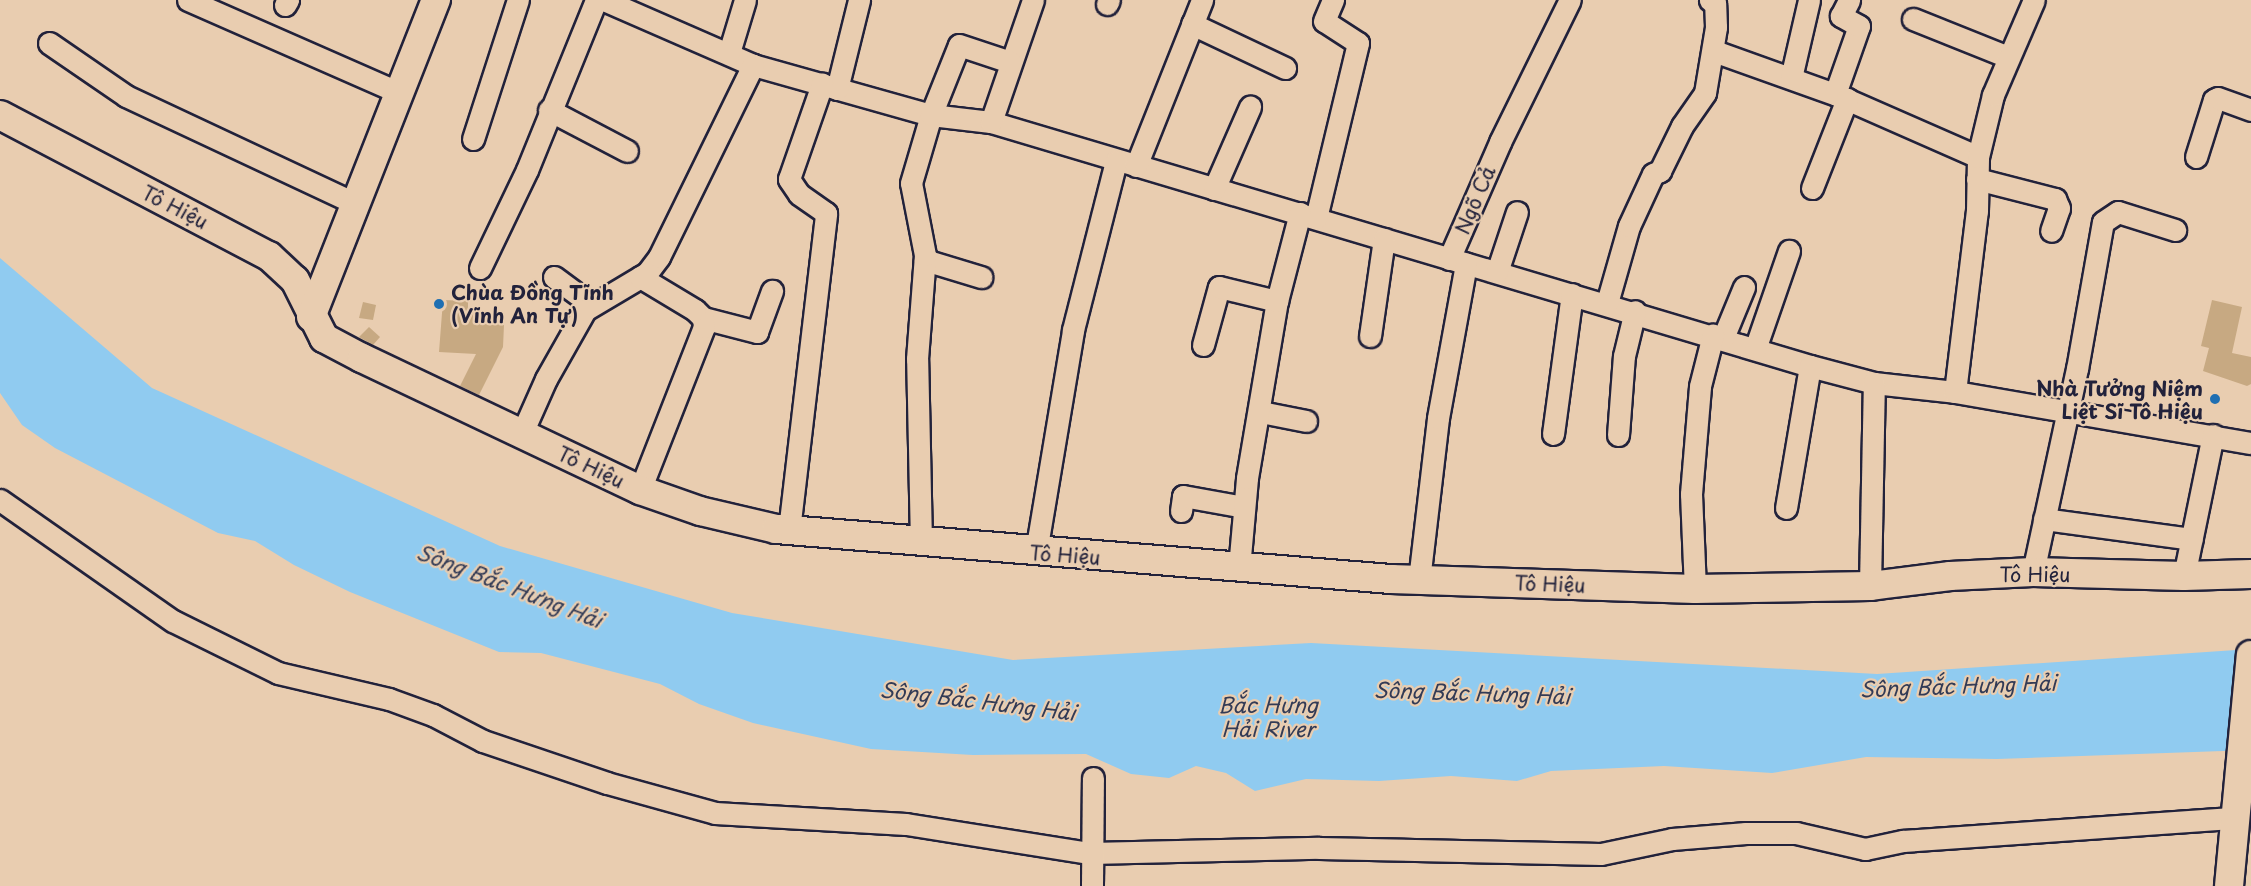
<!DOCTYPE html>
<html>
<head>
<meta charset="utf-8">
<style>
	body { margin:0 }
	#map { position:relative; width:2251px; height:886px; overflow:hidden; background:#e9cdb0; font-family:"Playpen Sans",sans-serif }
	div>[style] { position:absolute }
	.water>* { inset:0; background:#90cbf0 }
	.building>* { inset:0; background:#c7a982 }
	.roads { filter:drop-shadow(2px 0 #22223b) drop-shadow(-2px 0 #22223b) drop-shadow(0 2px #22223b) drop-shadow(0 -2px #22223b) }
	.street>* { height:21px; margin:-10.5px; padding:0 10.5px; transform-origin:10.5px; border-radius:10.5px; background:#e9cdb0 }
	.secondary>* { height:28px; margin:-14px; padding:0 14px; transform-origin:14px; border-radius:14px; background:#e9cdb0 }
	.dots>* { width:16px; height:16px; translate:-50% -50%; box-sizing:border-box; border:3px solid #e9cdb0; border-radius:50% }
	span { translate:-50% -50%; white-space:nowrap; text-align:center; line-height:1.15; -webkit-text-stroke:4.5px #e9cdb0; paint-order:stroke }
	.street-label { font-size:20px; color:#22223b }
	.poi-label { font-size:20px; color:#22223b; font-weight:700 }
	.left { translate:0 -50%; text-align:left }
	.right { translate:-100% -50%; text-align:right }
	.water-label { font-size:21px; color:#323b56; font-style:italic }
</style>
</head>
<body>
<div id="map">
	<div class="water">
		<div style="clip-path:polygon(0 258px,152px 388px,500px 546px,732px 613px,1013px 660px,1311px 643px,1877px 674px,2251px 649px,2251px 750px,1997px 759px,1866px 757px,1772px 773px,1664px 766px,1551px 771px,1517px 781px,1451px 776px,1379px 781px,1306px 779px,1255px 791px,1226px 773px,1196px 766px,1169px 778px,1131px 774px,1086px 754px,973px 755px,871px 749px,753px 723px,699px 704px,660px 684px,541px 653px,499px 652px,350px 592px,294px 565px,255px 541px,218px 533px,55px 448px,22px 425px,0 393px)"></div>
	</div>
	<div class="building">
		<div style="clip-path:polygon(443px 300px,468px 301px,468px 313px,500px 314px,499px 324px,504px 325px,503px 347px,479px 395px,460px 386px,476px 354px,439px 352px)"></div>
		<div style="clip-path:polygon(2212px 300px,2242px 307px,2232px 353px,2251px 357px,2251px 384px,2247px 386px,2203px 371px,2209px 348px,2201px 346px)"></div>
		<div style="clip-path:polygon(363px 302px,376px 305px,373px 320px,359px 318px)"></div>
		<div style="clip-path:polygon(369px 327px,380px 337px,373px 345px,359px 337px)"></div>
	</div>
	<div class="roads">
		<div class="street">
			<div style="left:188px;top:0;width:232px;rotate:23.7deg"></div>
			<div style="left:604px;top:0;width:163px;rotate:23.6deg"></div>
			<div style="left:753px;top:65px;width:185px;rotate:15.7deg"></div>
			<div style="left:931px;top:115px;width:60px;rotate:6.7deg"></div>
			<div style="left:991px;top:122px;width:855px;rotate:16.59deg"></div>
			<div style="left:1810px;top:366px;width:66px;rotate:14.9deg"></div>
			<div style="left:1874px;top:383px;width:81px;rotate:6.3deg"></div>
			<div style="left:1955px;top:392px;width:300px;rotate:9.8deg"></div>
			<div style="left:1107px;top:4px;width:4px;rotate:-63deg"></div>
			<div style="left:285px;top:5px;width:6px;rotate:-59deg"></div>
			<div style="left:1913px;top:19px;width:102px;rotate:21.8deg"></div>
			<div style="left:1192px;top:24px;width:103px;rotate:25.3deg"></div>
			<div style="left:49px;top:43px;width:93px;rotate:34.5deg"></div>
			<div style="left:126px;top:96px;width:255px;rotate:25.1deg"></div>
			<div style="left:1714px;top:51px;width:131px;rotate:19.7deg"></div>
			<div style="left:1837px;top:95px;width:154px;rotate:23.7deg"></div>
			<div style="left:729px;top:53px;width:55px;rotate:-73.2deg"></div>
			<div style="left:1791px;top:78px;width:80px;rotate:-77deg"></div>
			<div style="left:837px;top:89px;width:92px;rotate:-76.1deg"></div>
			<div style="left:1835px;top:94px;width:72px;rotate:-70.6deg"></div>
			<div style="left:1859px;top:26px;width:21px;rotate:-151deg"></div>
			<div style="left:1841px;top:16px;width:18px;rotate:-63deg"></div>
			<div style="left:549px;top:110px;width:88px;rotate:27.7deg"></div>
			<div style="left:991px;top:122px;width:129px;rotate:-71deg"></div>
			<div style="left:473px;top:139px;width:146px;rotate:-72.1deg"></div>
			<div style="left:2196px;top:157px;width:60px;rotate:-72.5deg"></div>
			<div style="left:2214px;top:100px;width:4px;rotate:-27deg"></div>
			<div style="left:2218px;top:98px;width:35px;rotate:20deg"></div>
			<div style="left:1136px;top:166px;width:179px;rotate:-68.3deg"></div>
			<div style="left:1977px;top:179px;width:81px;rotate:14.4deg"></div>
			<div style="left:2055px;top:199px;width:10px;rotate:66deg"></div>
			<div style="left:2059px;top:208px;width:24px;rotate:109deg"></div>
			<div style="left:1812px;top:188px;width:96px;rotate:-68.5deg"></div>
			<div style="left:1214px;top:189px;width:90px;rotate:-66.3deg"></div>
			<div style="left:1316px;top:218px;width:180px;rotate:-76.5deg"></div>
			<div style="left:1358px;top:43px;width:40px;rotate:-147.1deg"></div>
			<div style="left:1324px;top:21px;width:23px;rotate:-67deg"></div>
			<div style="left:1449px;top:259px;width:128px;rotate:-66.4deg"></div>
			<div style="left:1500px;top:142px;width:158px;rotate:-63.8deg"></div>
			<div style="left:925px;top:260px;width:59px;rotate:16.9deg"></div>
			<div style="left:480px;top:268px;width:109px;rotate:-64.4deg"></div>
			<div style="left:527px;top:170px;width:183px;rotate:-67.9deg"></div>
			<div style="left:1497px;top:272px;width:63px;rotate:-71.6deg"></div>
			<div style="left:554px;top:277px;width:47px;rotate:36.4deg"></div>
			<div style="left:1607px;top:303px;width:80px;rotate:-74.1deg"></div>
			<div style="left:1629px;top:226px;width:57px;rotate:-65.2deg"></div>
			<div style="left:1653px;top:174px;width:8px;rotate:-23deg"></div>
			<div style="left:1660px;top:171px;width:50px;rotate:-63.9deg"></div>
			<div style="left:1682px;top:126px;width:40px;rotate:-55.1deg"></div>
			<div style="left:1705px;top:93px;width:67px;rotate:-80.5deg"></div>
			<div style="left:1716px;top:27px;width:24px;rotate:-92deg"></div>
			<div style="left:1715px;top:3px;width:6px;rotate:-149deg"></div>
			<div style="left:703px;top:318px;width:56px;rotate:14.5deg"></div>
			<div style="left:757px;top:332px;width:44px;rotate:-69.9deg"></div>
			<div style="left:1370px;top:336px;width:98px;rotate:-81.8deg"></div>
			<div style="left:1723px;top:338px;width:55px;rotate:-67.6deg"></div>
			<div style="left:1203px;top:345px;width:60px;rotate:-74.6deg"></div>
			<div style="left:1219px;top:287px;width:60px;rotate:13.6deg"></div>
			<div style="left:1755px;top:349px;width:104px;rotate:-70.9deg"></div>
			<div style="left:1955px;top:392px;width:182px;rotate:-83.1deg"></div>
			<div style="left:1977px;top:211px;width:54px;rotate:-88.9deg"></div>
			<div style="left:1978px;top:157px;width:64px;rotate:-76.4deg"></div>
			<div style="left:1993px;top:95px;width:103px;rotate:-66.7deg"></div>
			<div style="left:1261px;top:412px;width:46px;rotate:11.3deg"></div>
			<div style="left:522px;top:433px;width:59px;rotate:-66deg"></div>
			<div style="left:546px;top:379px;width:79px;rotate:-60.5deg"></div>
			<div style="left:585px;top:310px;width:72px;rotate:-30.8deg"></div>
			<div style="left:647px;top:273px;width:20px;rotate:-53deg"></div>
			<div style="left:659px;top:257px;width:214px;rotate:-63.9deg"></div>
			<div style="left:1553px;top:434px;width:141px;rotate:-82.3deg"></div>
			<div style="left:1618px;top:435px;width:79px;rotate:-85.7deg"></div>
			<div style="left:1624px;top:356px;width:46px;rotate:-76.3deg"></div>
			<div style="left:640px;top:490px;width:175px;rotate:-68.6deg"></div>
			<div style="left:704px;top:327px;width:9px;rotate:-96deg"></div>
			<div style="left:703px;top:318px;width:11px;rotate:-135deg"></div>
			<div style="left:695px;top:310px;width:64px;rotate:-149deg"></div>
			<div style="left:0;top:500px;width:211px;rotate:35deg"></div>
			<div style="left:173px;top:621px;width:117px;rotate:26.3deg"></div>
			<div style="left:278px;top:673px;width:114px;rotate:13.2deg"></div>
			<div style="left:389px;top:699px;width:47px;rotate:20deg"></div>
			<div style="left:433px;top:715px;width:56px;rotate:27.5deg"></div>
			<div style="left:483px;top:741px;width:131px;rotate:18.7deg"></div>
			<div style="left:607px;top:783px;width:112px;rotate:15.5deg"></div>
			<div style="left:715px;top:813px;width:191px;rotate:3.3deg"></div>
			<div style="left:906px;top:824px;width:186px;rotate:9deg"></div>
			<div style="left:1090px;top:853px;width:229px;rotate:-1.3deg"></div>
			<div style="left:1319px;top:848px;width:282px;rotate:1.2deg"></div>
			<div style="left:1601px;top:854px;width:73px;rotate:-11.9deg"></div>
			<div style="left:1672px;top:839px;width:74px;rotate:-4.6deg"></div>
			<div style="left:1746px;top:833px;width:50px"></div>
			<div style="left:1796px;top:833px;width:71px;rotate:13.1deg"></div>
			<div style="left:1865px;top:849px;width:39px;rotate:-12deg"></div>
			<div style="left:1903px;top:841px;width:333px;rotate:-4deg"></div>
			<div style="left:1786px;top:508px;width:144px;rotate:-80.4deg"></div>
			<div style="left:1181px;top:511px;width:15px;rotate:-82deg"></div>
			<div style="left:1183px;top:496px;width:62px;rotate:10.2deg"></div>
			<div style="left:2044px;top:519px;width:149px;rotate:7.7deg"></div>
			<div style="left:789px;top:530px;width:319px;rotate:-83.3deg"></div>
			<div style="left:826px;top:213px;width:33px;rotate:-145deg"></div>
			<div style="left:799px;top:194px;width:18px;rotate:-124deg"></div>
			<div style="left:789px;top:179px;width:101px;rotate:-70.8deg"></div>
			<div style="left:921px;top:543px;width:184px;rotate:-91.2deg"></div>
			<div style="left:917px;top:359px;width:104px;rotate:-85.6deg"></div>
			<div style="left:925px;top:255px;width:73px;rotate:-101deg"></div>
			<div style="left:911px;top:183px;width:71px;rotate:-73.6deg"></div>
			<div style="left:931px;top:115px;width:75px;rotate:-68.2deg"></div>
			<div style="left:959px;top:45px;width:54px;rotate:18.4deg"></div>
			<div style="left:1036px;top:552px;width:225px;rotate:-80.5deg"></div>
			<div style="left:1073px;top:330px;width:174px;rotate:-75.7deg"></div>
			<div style="left:1239px;top:568px;width:90px;rotate:-84.9deg"></div>
			<div style="left:1247px;top:478px;width:180px;rotate:-80.4deg"></div>
			<div style="left:1277px;top:301px;width:91px;rotate:-75.4deg"></div>
			<div style="left:2033px;top:572px;width:208px;rotate:-77.8deg"></div>
			<div style="left:2077px;top:369px;width:149px;rotate:-80deg"></div>
			<div style="left:2103px;top:222px;width:18px;rotate:-34deg"></div>
			<div style="left:2118px;top:212px;width:60px;rotate:17.5deg"></div>
			<div style="left:2184px;top:576px;width:144px;rotate:-78.4deg"></div>
			<div style="left:1419px;top:580px;width:163px;rotate:-83.3deg"></div>
			<div style="left:1438px;top:418px;width:157px;rotate:-79.7deg"></div>
			<div style="left:1870px;top:586px;width:203px;rotate:-88.9deg"></div>
			<div style="left:1695px;top:589px;width:95px;rotate:-92.4deg"></div>
			<div style="left:1691px;top:494px;width:108px;rotate:-85.2deg"></div>
			<div style="left:1700px;top:386px;width:53px;rotate:-75.7deg"></div>
			<div style="left:1092px;top:886px;width:108px;rotate:-89.5deg"></div>
		</div>
		<div class="secondary">
			<div style="left:0;top:115px;width:304px;rotate:27.7deg"></div>
			<div style="left:269px;top:256px;width:35px;rotate:43deg"></div>
			<div style="left:295px;top:280px;width:65px;rotate:63.4deg"></div>
			<div style="left:324px;top:338px;width:43px;rotate:27.8deg"></div>
			<div style="left:362px;top:358px;width:308px;rotate:25.4deg"></div>
			<div style="left:640px;top:490px;width:64px;rotate:19.3deg"></div>
			<div style="left:700px;top:511px;width:78px;rotate:13.3deg"></div>
			<div style="left:776px;top:529px;width:617px;rotate:4.65deg"></div>
			<div style="left:1391px;top:579px;width:304px;rotate:1.9deg"></div>
			<div style="left:1695px;top:589px;width:175px;rotate:-1deg"></div>
			<div style="left:1870px;top:586px;width:81px;rotate:-7.1deg"></div>
			<div style="left:1950px;top:576px;width:83px;rotate:-2.8deg"></div>
			<div style="left:2033px;top:572px;width:151px;rotate:1.5deg"></div>
			<div style="left:2184px;top:576px;width:67px;rotate:-1.7deg"></div>
			<div style="left:311px;top:317px;width:341px;rotate:-68.5deg"></div>
			<div style="left:2229px;top:886px;width:232px;rotate:-84.6deg"></div>
		</div>
	</div>
	<div class="dots">
		<div style="left:439px;top:304px;background:#1f6fb2"></div>
		<div style="left:2215px;top:399px;background:#1f6fb2"></div>
	</div>
	<div class="street-label">
		<span style="left:1475px;top:200px;rotate:-67deg">Ngõ Cả</span>
		<span style="left:175px;top:207px;rotate:27deg">Tô Hiệu</span>
		<span style="left:591px;top:467px;rotate:25deg">Tô Hiệu</span>
		<span style="left:1065px;top:555px;rotate:4deg">Tô Hiệu</span>
		<span style="left:2035px;top:574px">Tô Hiệu</span>
		<span style="left:1550px;top:584px;rotate:2deg">Tô Hiệu</span>
	</div>
	<div class="poi-label">
		<span class="left" style="left:451px;top:304px">Chùa Đồng Tĩnh<br>(Vĩnh An Tự)</span>
		<span class="right" style="left:2203px;top:400px">Nhà Tưởng Niệm<br>Liệt Sĩ Tô Hiệu</span>
	</div>
	<div class="water-label">
		<span style="left:510px;top:585px;rotate:21deg">Sông Bắc Hưng Hải</span>
		<span style="left:1958px;top:685px;rotate:-2deg">Sông Bắc Hưng Hải</span>
		<span style="left:1472px;top:692px;rotate:2deg">Sông Bắc Hưng Hải</span>
		<span style="left:978px;top:700px;rotate:7deg">Sông Bắc Hưng Hải</span>
		<span style="left:1268px;top:716px">Bắc Hưng<br>Hải River</span>
	</div>
</div>
</body>
</html>
